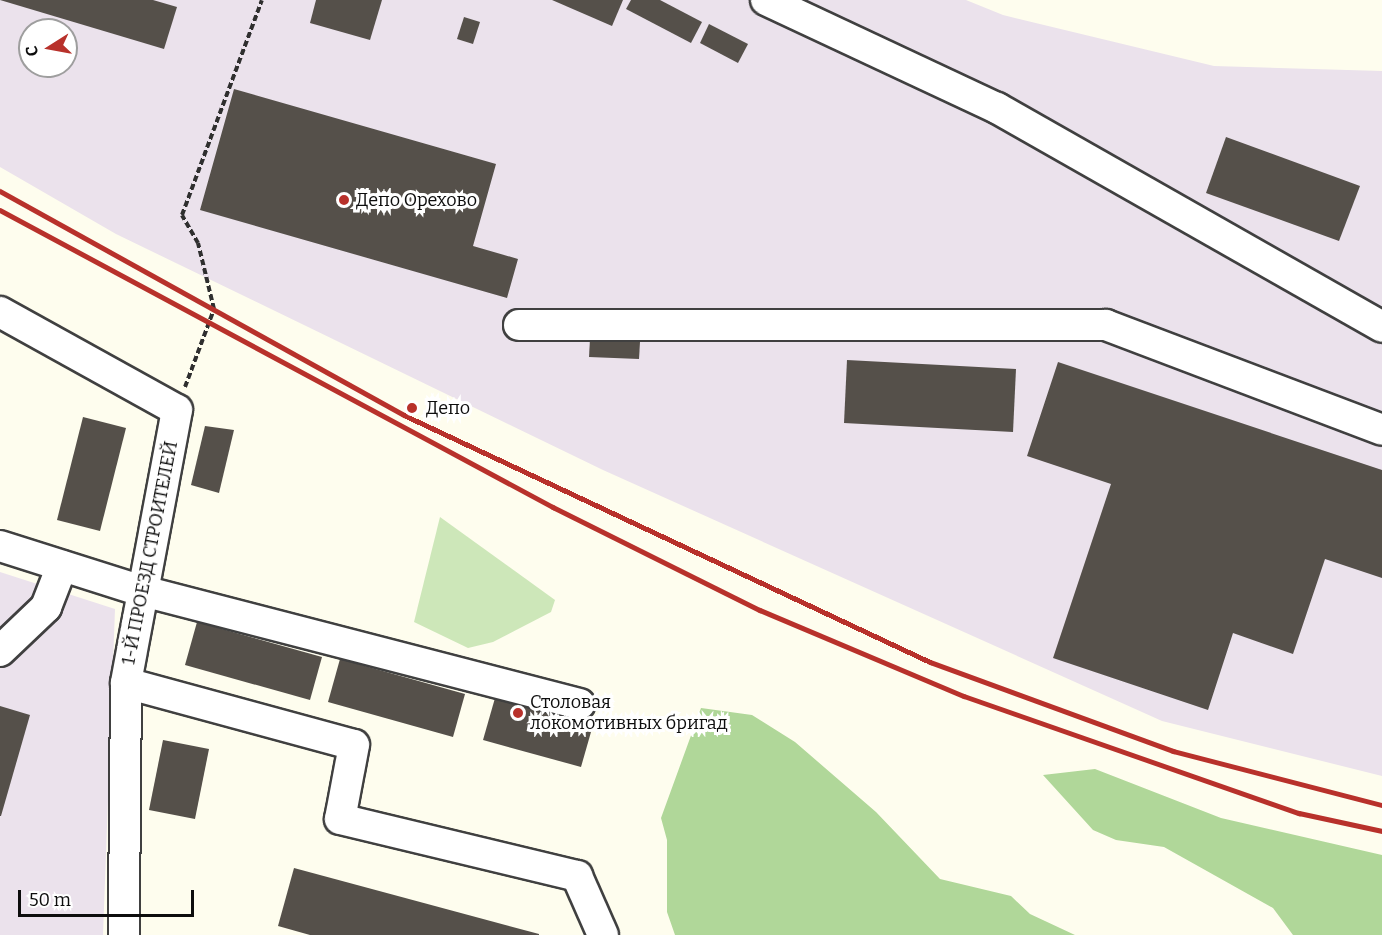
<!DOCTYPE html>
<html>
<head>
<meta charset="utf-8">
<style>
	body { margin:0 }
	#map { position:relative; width:1382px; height:935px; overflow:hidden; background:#fefdee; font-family:Bitter,serif }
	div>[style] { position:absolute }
	.industrial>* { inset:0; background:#ebe2ec }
	.green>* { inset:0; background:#cde7b9 }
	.forest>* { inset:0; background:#b0d799 }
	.building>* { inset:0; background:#55504a }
	.path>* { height:4px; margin-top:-2px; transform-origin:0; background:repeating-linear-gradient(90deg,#2f2f2f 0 6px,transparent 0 9px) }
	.roads { filter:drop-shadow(2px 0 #404040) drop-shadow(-2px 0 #404040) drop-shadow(0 2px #404040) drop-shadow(0 -2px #404040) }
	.minor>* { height:30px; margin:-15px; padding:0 15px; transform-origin:15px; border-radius:15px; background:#fff }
	.rail>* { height:4.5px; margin:-2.25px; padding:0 2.25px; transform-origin:2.25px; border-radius:2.25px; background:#b8312b }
	.dots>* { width:16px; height:16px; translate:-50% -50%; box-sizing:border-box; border:3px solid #fff; border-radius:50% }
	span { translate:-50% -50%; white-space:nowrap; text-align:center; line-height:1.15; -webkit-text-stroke:6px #fff; paint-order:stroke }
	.poi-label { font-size:18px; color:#0d0d0d }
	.left { translate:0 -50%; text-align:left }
	.street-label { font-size:18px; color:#0d0d0d }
	.north { position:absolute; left:18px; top:18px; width:60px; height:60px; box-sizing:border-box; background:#fff; border:2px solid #9e9e9e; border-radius:50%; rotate:259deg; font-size:16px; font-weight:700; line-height:24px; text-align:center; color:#0d0d0d }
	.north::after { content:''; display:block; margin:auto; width:21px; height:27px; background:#b8312b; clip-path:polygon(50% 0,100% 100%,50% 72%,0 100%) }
	.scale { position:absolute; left:18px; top:890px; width:176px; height:27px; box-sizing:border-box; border:3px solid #0d0d0d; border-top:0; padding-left:8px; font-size:18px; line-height:21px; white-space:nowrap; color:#0d0d0d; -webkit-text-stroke:4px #fff; paint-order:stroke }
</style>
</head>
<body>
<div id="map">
	<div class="industrial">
		<div style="clip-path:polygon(evenodd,0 0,966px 0,1003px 15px,1214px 66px,1382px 71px,1382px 776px,1162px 721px,603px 470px,116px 234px,0 167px,0 0,30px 30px,66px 30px,66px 66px,30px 66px,30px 30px)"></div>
		<div style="clip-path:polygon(0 572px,115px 609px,103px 935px,0 935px)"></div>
	</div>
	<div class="green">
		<div style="clip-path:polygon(440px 517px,555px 600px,551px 612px,493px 642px,468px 648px,414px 622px)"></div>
	</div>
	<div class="forest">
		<div style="clip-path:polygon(701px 708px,752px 715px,795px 742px,876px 812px,940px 879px,1011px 896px,1030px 914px,1075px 935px,675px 935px,667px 912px,667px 840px,661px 818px)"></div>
		<div style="clip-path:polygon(1095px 769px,1221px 818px,1382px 855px,1382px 935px,1293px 935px,1273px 908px,1164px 847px,1116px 840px,1093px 830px,1043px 775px)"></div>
	</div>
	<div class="building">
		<div style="clip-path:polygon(0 0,153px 0,177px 7px,164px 49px)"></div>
		<div style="clip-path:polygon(316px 0,382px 0,370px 40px,310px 23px)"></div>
		<div style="clip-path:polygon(552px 0,623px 0,612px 26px)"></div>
		<div style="clip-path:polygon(631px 0,660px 0,702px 22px,691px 43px,626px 9px)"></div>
		<div style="clip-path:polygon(464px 17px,480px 22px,473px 44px,457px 39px)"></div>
		<div style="clip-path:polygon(709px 24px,748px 44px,738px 63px,700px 43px)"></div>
		<div style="clip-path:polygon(234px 89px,496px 164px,473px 246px,518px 259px,507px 298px,200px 210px)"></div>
		<div style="clip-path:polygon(1226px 137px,1360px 186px,1339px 241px,1206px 193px)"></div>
		<div style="clip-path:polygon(590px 339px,640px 342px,639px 359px,589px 357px)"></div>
		<div style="clip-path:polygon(847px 360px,1016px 369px,1013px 432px,844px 423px)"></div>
		<div style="clip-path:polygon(1058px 362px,1382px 470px,1382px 578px,1325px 559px,1293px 654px,1233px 633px,1208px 710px,1053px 658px,1111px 484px,1027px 456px)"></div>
		<div style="clip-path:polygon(83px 417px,126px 428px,100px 531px,57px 520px)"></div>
		<div style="clip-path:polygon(205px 426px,234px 430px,219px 493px,191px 485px)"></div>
		<div style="clip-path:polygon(197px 622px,322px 657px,310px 700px,185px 665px)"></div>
		<div style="clip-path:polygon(340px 659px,465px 694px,453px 737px,328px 702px)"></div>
		<div style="clip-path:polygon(495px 698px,593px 725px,581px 767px,483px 740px)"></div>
		<div style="clip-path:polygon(0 706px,30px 715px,1px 816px,0 816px)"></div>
		<div style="clip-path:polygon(163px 740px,209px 749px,195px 819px,149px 810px)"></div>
		<div style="clip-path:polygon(294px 868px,539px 934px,539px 935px,310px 935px,278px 926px)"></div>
	</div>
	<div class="path">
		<div style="left:185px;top:387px;width:83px;rotate:-69.6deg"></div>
		<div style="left:214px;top:309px;width:68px;rotate:-103.6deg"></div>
		<div style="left:198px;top:243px;width:32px;rotate:-120deg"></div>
		<div style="left:182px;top:215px;width:229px;rotate:-69.6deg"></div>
	</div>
	<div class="roads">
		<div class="minor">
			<div style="left:766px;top:0;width:255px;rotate:25.1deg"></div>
			<div style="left:997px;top:108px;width:443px;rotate:29.6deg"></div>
			<div style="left:0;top:312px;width:202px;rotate:29deg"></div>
			<div style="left:177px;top:410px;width:278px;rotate:100.6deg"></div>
			<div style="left:126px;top:683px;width:252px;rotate:90.5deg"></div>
			<div style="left:519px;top:325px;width:587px"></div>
			<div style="left:1106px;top:325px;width:295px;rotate:20.8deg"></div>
			<div style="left:0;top:546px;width:146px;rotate:17.6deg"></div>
			<div style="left:139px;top:590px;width:455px;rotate:14.5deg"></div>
			<div style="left:0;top:651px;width:64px;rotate:-43.7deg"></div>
			<div style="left:46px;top:607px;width:44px;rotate:-68.7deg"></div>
			<div style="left:126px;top:683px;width:236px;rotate:15.2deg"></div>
			<div style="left:354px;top:745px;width:75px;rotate:100.7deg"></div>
			<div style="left:340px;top:819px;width:244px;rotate:13.5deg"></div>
			<div style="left:577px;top:876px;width:64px;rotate:66.2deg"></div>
		</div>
	</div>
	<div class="rail">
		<div style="left:0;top:191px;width:462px;rotate:29deg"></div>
		<div style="left:404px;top:415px;width:581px;rotate:25.15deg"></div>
		<div style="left:930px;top:662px;width:259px;rotate:20.1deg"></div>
		<div style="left:1173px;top:751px;width:216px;rotate:14.5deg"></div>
		<div style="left:0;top:210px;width:628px;rotate:28.24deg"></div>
		<div style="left:553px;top:507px;width:231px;rotate:26.5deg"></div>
		<div style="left:760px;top:610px;width:221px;rotate:22.9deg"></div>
		<div style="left:964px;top:696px;width:355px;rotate:19.3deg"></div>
		<div style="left:1299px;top:813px;width:85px;rotate:12.2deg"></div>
	</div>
	<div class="dots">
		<div style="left:344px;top:200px;background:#b8312b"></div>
		<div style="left:412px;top:408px;background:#b8312b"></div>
		<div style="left:518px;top:713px;background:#b8312b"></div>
	</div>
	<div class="poi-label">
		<span class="left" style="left:356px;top:200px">Депо Орехово</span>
		<span class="left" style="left:426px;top:408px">Депо</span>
		<span class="left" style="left:530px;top:713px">Столовая<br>локомотивных бригад</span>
	</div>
	<div class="street-label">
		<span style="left:150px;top:553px;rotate:-79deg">1-Й ПРОЕЗД СТРОИТЕЛЕЙ</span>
	</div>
	<div class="north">С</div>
	<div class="scale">50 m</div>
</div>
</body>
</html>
